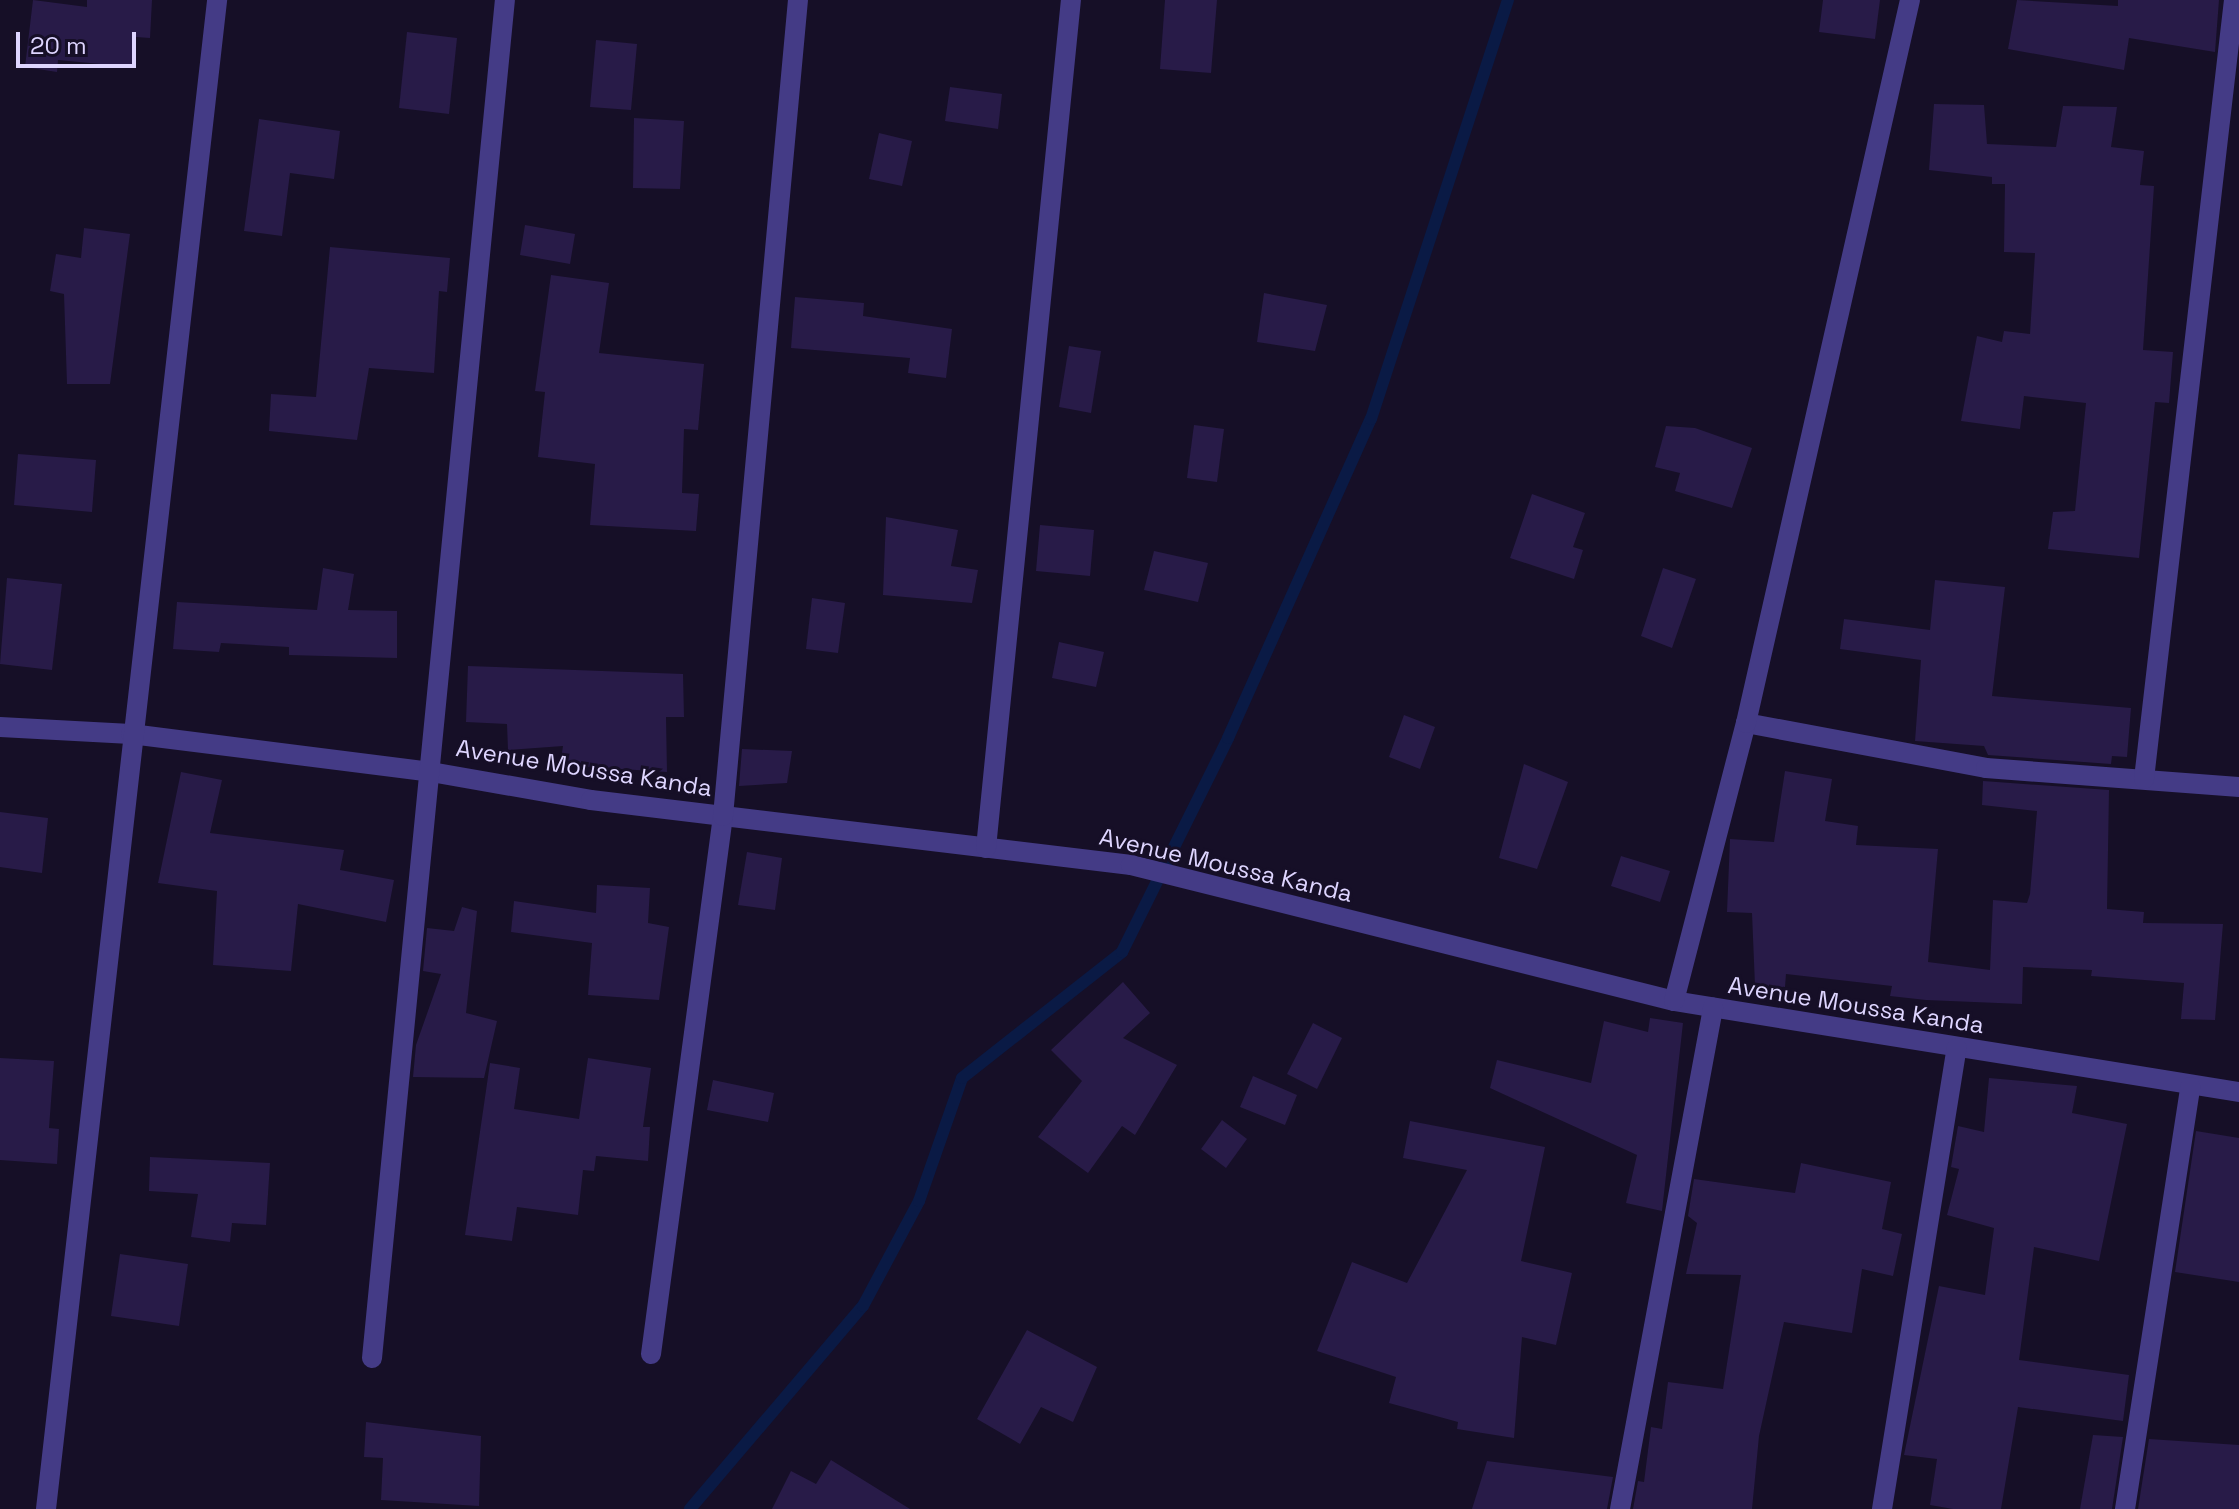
<!DOCTYPE html>
<html>
<head>
<meta charset="utf-8">
<style>
	body { margin:0 }
	#map { position:relative; width:2239px; height:1509px; overflow:hidden; background:#160f27; font-family:"Space Grotesk",sans-serif }
	div>[style] { position:absolute }
	.stream>* { height:12px; margin:-6px; padding:0 6px; transform-origin:6px; border-radius:6px; background:#0a1a45 }
	.building>* { inset:0; background:#281b48 }
	.minor>* { height:20px; margin:-10px; padding:0 10px; transform-origin:10px; border-radius:10px; background:#443b86 }
	span { translate:-50% -50%; white-space:nowrap; text-align:center; line-height:1.15; -webkit-text-stroke:6px #160f27; paint-order:stroke }
	.street-label { font-size:24px; color:#ded5ff }
	.scale { position:absolute; left:16px; top:32px; width:120px; height:36px; box-sizing:border-box; border:4px solid #ded5ff; border-top:0; padding-left:10px; font-size:24px; line-height:28px; white-space:nowrap; color:#ded5ff; -webkit-text-stroke:6px #160f27; paint-order:stroke }
</style>
</head>
<body>
<div id="map">
	<div class="stream">
		<div style="left:690px;top:1509px;width:267px;rotate:-49.6deg"></div>
		<div style="left:863px;top:1306px;width:119px;rotate:-61.9deg"></div>
		<div style="left:919px;top:1201px;width:130px;rotate:-70.7deg"></div>
		<div style="left:962px;top:1078px;width:204px;rotate:-38.2deg"></div>
		<div style="left:1122px;top:952px;width:239px;rotate:-63.6deg"></div>
		<div style="left:1228px;top:738px;width:350px;rotate:-65.9deg"></div>
		<div style="left:1371px;top:419px;width:441px;rotate:-71.9deg"></div>
	</div>
	<div class="building">
		<div style="clip-path:polygon(33px 0,87px 7px,87px 0,152px 0,150px 38px,136px 37px,132px 67px,58px 60px,57px 72px,25px 67px)"></div>
		<div style="clip-path:polygon(1165px 0,1217px 0,1211px 73px,1160px 69px)"></div>
		<div style="clip-path:polygon(1823px 0,1880px 0,1875px 39px,1819px 32px)"></div>
		<div style="clip-path:polygon(2017px 0,2118px 6px,2118px 0,2219px 0,2215px 52px,2129px 38px,2124px 70px,2008px 49px)"></div>
		<div style="clip-path:polygon(407px 32px,457px 38px,449px 114px,399px 108px)"></div>
		<div style="clip-path:polygon(596px 40px,637px 44px,631px 110px,590px 107px)"></div>
		<div style="clip-path:polygon(950px 87px,1002px 94px,998px 129px,945px 121px)"></div>
		<div style="clip-path:polygon(1934px 104px,1984px 105px,1987px 144px,2056px 147px,2063px 106px,2117px 107px,2111px 147px,2144px 151px,2140px 185px,2154px 186px,2143px 350px,2173px 352px,2169px 403px,2155px 402px,2139px 558px,2048px 549px,2053px 512px,2075px 511px,2086px 403px,2024px 396px,2020px 429px,1961px 421px,1977px 336px,2002px 342px,2004px 331px,2030px 334px,2035px 253px,2004px 252px,2005px 184px,1992px 184px,1992px 177px,1929px 170px)"></div>
		<div style="clip-path:polygon(634px 118px,684px 121px,680px 189px,633px 188px)"></div>
		<div style="clip-path:polygon(259px 119px,340px 131px,334px 179px,290px 173px,282px 236px,244px 231px)"></div>
		<div style="clip-path:polygon(879px 133px,912px 141px,902px 186px,869px 179px)"></div>
		<div style="clip-path:polygon(525px 225px,575px 234px,570px 264px,520px 255px)"></div>
		<div style="clip-path:polygon(84px 228px,130px 234px,110px 384px,67px 384px,64px 294px,50px 291px,56px 254px,81px 258px)"></div>
		<div style="clip-path:polygon(330px 247px,450px 258px,447px 292px,439px 291px,434px 373px,369px 368px,357px 440px,269px 431px,271px 394px,316px 397px)"></div>
		<div style="clip-path:polygon(551px 275px,609px 283px,599px 353px,704px 364px,698px 430px,684px 429px,682px 493px,699px 494px,696px 531px,590px 525px,595px 464px,538px 457px,545px 392px,535px 391px)"></div>
		<div style="clip-path:polygon(1264px 293px,1327px 305px,1315px 351px,1257px 342px)"></div>
		<div style="clip-path:polygon(795px 297px,864px 303px,863px 316px,952px 329px,946px 378px,908px 373px,910px 358px,791px 348px)"></div>
		<div style="clip-path:polygon(1069px 346px,1101px 351px,1091px 413px,1059px 407px)"></div>
		<div style="clip-path:polygon(1194px 425px,1224px 429px,1217px 482px,1187px 478px)"></div>
		<div style="clip-path:polygon(1666px 426px,1695px 428px,1752px 448px,1732px 508px,1675px 491px,1680px 473px,1655px 467px)"></div>
		<div style="clip-path:polygon(18px 454px,96px 460px,92px 512px,14px 505px)"></div>
		<div style="clip-path:polygon(1532px 494px,1585px 513px,1573px 547px,1583px 550px,1574px 579px,1510px 558px)"></div>
		<div style="clip-path:polygon(886px 517px,958px 530px,951px 566px,978px 570px,972px 603px,883px 595px)"></div>
		<div style="clip-path:polygon(1040px 525px,1094px 530px,1090px 576px,1036px 571px)"></div>
		<div style="clip-path:polygon(1154px 551px,1208px 563px,1198px 602px,1144px 590px)"></div>
		<div style="clip-path:polygon(323px 568px,354px 574px,348px 610px,397px 611px,397px 658px,289px 655px,289px 647px,221px 643px,219px 652px,173px 649px,177px 602px,317px 610px)"></div>
		<div style="clip-path:polygon(1663px 568px,1696px 579px,1672px 648px,1641px 636px)"></div>
		<div style="clip-path:polygon(7px 578px,62px 584px,52px 670px,0 664px)"></div>
		<div style="clip-path:polygon(1935px 580px,2005px 587px,1992px 696px,2131px 708px,2127px 757px,2112px 756px,2111px 764px,1988px 755px,1984px 746px,1915px 741px,1921px 660px,1840px 649px,1844px 619px,1930px 630px)"></div>
		<div style="clip-path:polygon(812px 598px,845px 603px,838px 653px,806px 649px)"></div>
		<div style="clip-path:polygon(1059px 642px,1104px 652px,1096px 687px,1052px 678px)"></div>
		<div style="clip-path:polygon(468px 666px,683px 674px,684px 717px,666px 717px,667px 772px,560px 765px,563px 746px,508px 750px,507px 724px,466px 722px)"></div>
		<div style="clip-path:polygon(1404px 715px,1435px 727px,1420px 769px,1389px 757px)"></div>
		<div style="clip-path:polygon(742px 749px,792px 751px,787px 783px,739px 786px)"></div>
		<div style="clip-path:polygon(1524px 764px,1568px 782px,1537px 869px,1499px 858px)"></div>
		<div style="clip-path:polygon(1785px 771px,1832px 779px,1825px 821px,1858px 826px,1856px 845px,1938px 849px,1928px 962px,1990px 970px,1993px 900px,2027px 903px,2030px 894px,2037px 811px,1982px 805px,1983px 781px,2109px 790px,2107px 909px,2144px 912px,2143px 923px,2223px 924px,2215px 1020px,2181px 1019px,2184px 983px,2091px 976px,2092px 970px,2023px 967px,2022px 1004px,1926px 1000px,1890px 996px,1892px 986px,1786px 974px,1785px 987px,1755px 986px,1752px 913px,1727px 912px,1730px 839px,1774px 842px)"></div>
		<div style="clip-path:polygon(181px 772px,222px 780px,210px 833px,344px 850px,340px 870px,394px 880px,386px 922px,298px 904px,291px 971px,213px 965px,217px 891px,158px 883px)"></div>
		<div style="clip-path:polygon(0 812px,48px 818px,42px 873px,0 867px)"></div>
		<div style="clip-path:polygon(747px 852px,782px 858px,775px 910px,738px 905px)"></div>
		<div style="clip-path:polygon(1621px 856px,1670px 871px,1660px 902px,1611px 886px)"></div>
		<div style="clip-path:polygon(597px 885px,650px 888px,648px 923px,669px 927px,659px 1000px,588px 995px,592px 943px,511px 932px,514px 901px,596px 913px)"></div>
		<div style="clip-path:polygon(462px 907px,477px 911px,466px 1013px,497px 1021px,484px 1078px,413px 1077px,416px 1045px,441px 974px,423px 971px,427px 928px,454px 931px)"></div>
		<div style="clip-path:polygon(1123px 982px,1150px 1013px,1123px 1038px,1177px 1065px,1135px 1135px,1122px 1126px,1088px 1173px,1038px 1137px,1082px 1081px,1051px 1050px)"></div>
		<div style="clip-path:polygon(1650px 1018px,1683px 1023px,1662px 1211px,1626px 1203px,1637px 1155px,1490px 1088px,1497px 1060px,1591px 1083px,1604px 1021px,1648px 1032px)"></div>
		<div style="clip-path:polygon(1313px 1023px,1342px 1038px,1317px 1089px,1287px 1074px)"></div>
		<div style="clip-path:polygon(0 1058px,54px 1061px,49px 1128px,59px 1129px,57px 1164px,0 1160px)"></div>
		<div style="clip-path:polygon(588px 1058px,651px 1068px,643px 1127px,650px 1127px,648px 1161px,596px 1156px,594px 1171px,583px 1170px,578px 1215px,517px 1207px,512px 1241px,465px 1235px,490px 1063px,520px 1068px,514px 1109px,579px 1119px)"></div>
		<div style="clip-path:polygon(1253px 1076px,1297px 1095px,1285px 1125px,1240px 1107px)"></div>
		<div style="clip-path:polygon(1989px 1078px,2077px 1086px,2072px 1113px,2127px 1124px,2099px 1261px,2034px 1247px,2019px 1360px,2129px 1375px,2123px 1421px,2018px 1407px,2001px 1509px,1953px 1509px,1930px 1505px,1937px 1459px,1904px 1455px,1939px 1286px,1985px 1295px,1994px 1228px,1947px 1215px,1959px 1169px,1951px 1167px,1958px 1126px,1984px 1132px)"></div>
		<div style="clip-path:polygon(713px 1080px,774px 1093px,768px 1122px,707px 1110px)"></div>
		<div style="clip-path:polygon(1222px 1120px,1247px 1139px,1226px 1168px,1201px 1149px)"></div>
		<div style="clip-path:polygon(1410px 1121px,1545px 1147px,1521px 1261px,1572px 1273px,1556px 1345px,1522px 1337px,1514px 1438px,1457px 1429px,1458px 1422px,1389px 1403px,1396px 1377px,1317px 1351px,1352px 1262px,1407px 1283px,1467px 1170px,1403px 1158px)"></div>
		<div style="clip-path:polygon(2196px 1131px,2239px 1138px,2239px 1282px,2175px 1272px)"></div>
		<div style="clip-path:polygon(150px 1157px,270px 1163px,266px 1225px,232px 1223px,230px 1242px,191px 1237px,198px 1194px,149px 1191px)"></div>
		<div style="clip-path:polygon(1801px 1163px,1891px 1182px,1882px 1229px,1902px 1234px,1893px 1276px,1862px 1269px,1852px 1333px,1784px 1322px,1759px 1436px,1752px 1509px,1633px 1509px,1638px 1481px,1644px 1482px,1651px 1427px,1662px 1429px,1668px 1382px,1723px 1389px,1741px 1275px,1686px 1274px,1697px 1223px,1688px 1216px,1694px 1179px,1795px 1193px)"></div>
		<div style="clip-path:polygon(120px 1254px,188px 1264px,179px 1326px,111px 1316px)"></div>
		<div style="clip-path:polygon(1027px 1330px,1097px 1367px,1073px 1422px,1041px 1407px,1020px 1444px,977px 1419px)"></div>
		<div style="clip-path:polygon(366px 1422px,481px 1436px,479px 1506px,381px 1500px,383px 1458px,364px 1457px)"></div>
		<div style="clip-path:polygon(2093px 1435px,2123px 1437px,2112px 1509px,2080px 1509px)"></div>
		<div style="clip-path:polygon(2149px 1439px,2239px 1445px,2239px 1509px,2138px 1509px)"></div>
		<div style="clip-path:polygon(831px 1460px,910px 1509px,772px 1509px,791px 1471px,816px 1484px)"></div>
		<div style="clip-path:polygon(1487px 1461px,1613px 1477px,1607px 1509px,1472px 1509px)"></div>
	</div>
	<div class="minor">
		<div style="left:1746px;top:723px;width:244px;rotate:10.6deg"></div>
		<div style="left:1986px;top:768px;width:254px;rotate:4.3deg"></div>
		<div style="left:0;top:727px;width:131px;rotate:3.1deg"></div>
		<div style="left:131px;top:734px;width:302px;rotate:7.2deg"></div>
		<div style="left:431px;top:772px;width:162px;rotate:9.9deg"></div>
		<div style="left:591px;top:800px;width:544px;rotate:6.86deg"></div>
		<div style="left:1131px;top:865px;width:560px;rotate:14.06deg"></div>
		<div style="left:1674px;top:1001px;width:572px;rotate:9.15deg"></div>
		<div style="left:2144px;top:779px;width:784px;rotate:-83.41deg"></div>
		<div style="left:986px;top:848px;width:852px;rotate:-84.28deg"></div>
		<div style="left:1674px;top:1001px;width:287px;rotate:-75.5deg"></div>
		<div style="left:1746px;top:723px;width:741px;rotate:-77.22deg"></div>
		<div style="left:651px;top:1354px;width:543px;rotate:-82.38deg"></div>
		<div style="left:723px;top:816px;width:819px;rotate:-84.75deg"></div>
		<div style="left:372px;top:1358px;width:1364px;rotate:-84.41deg"></div>
		<div style="left:46px;top:1509px;width:1519px;rotate:-83.53deg"></div>
		<div style="left:1620px;top:1509px;width:510px;rotate:-79.48deg"></div>
		<div style="left:1882px;top:1509px;width:467px;rotate:-80.8deg"></div>
		<div style="left:2125px;top:1509px;width:427px;rotate:-81.2deg"></div>
	</div>
	<div class="street-label">
		<span style="left:584px;top:768px;rotate:9deg">Avenue Moussa Kanda</span>
		<span style="left:1226px;top:865px;rotate:13deg">Avenue Moussa Kanda</span>
		<span style="left:1856px;top:1005px;rotate:9deg">Avenue Moussa Kanda</span>
	</div>
	<div class="scale">20 m</div>
</div>
</body>
</html>
